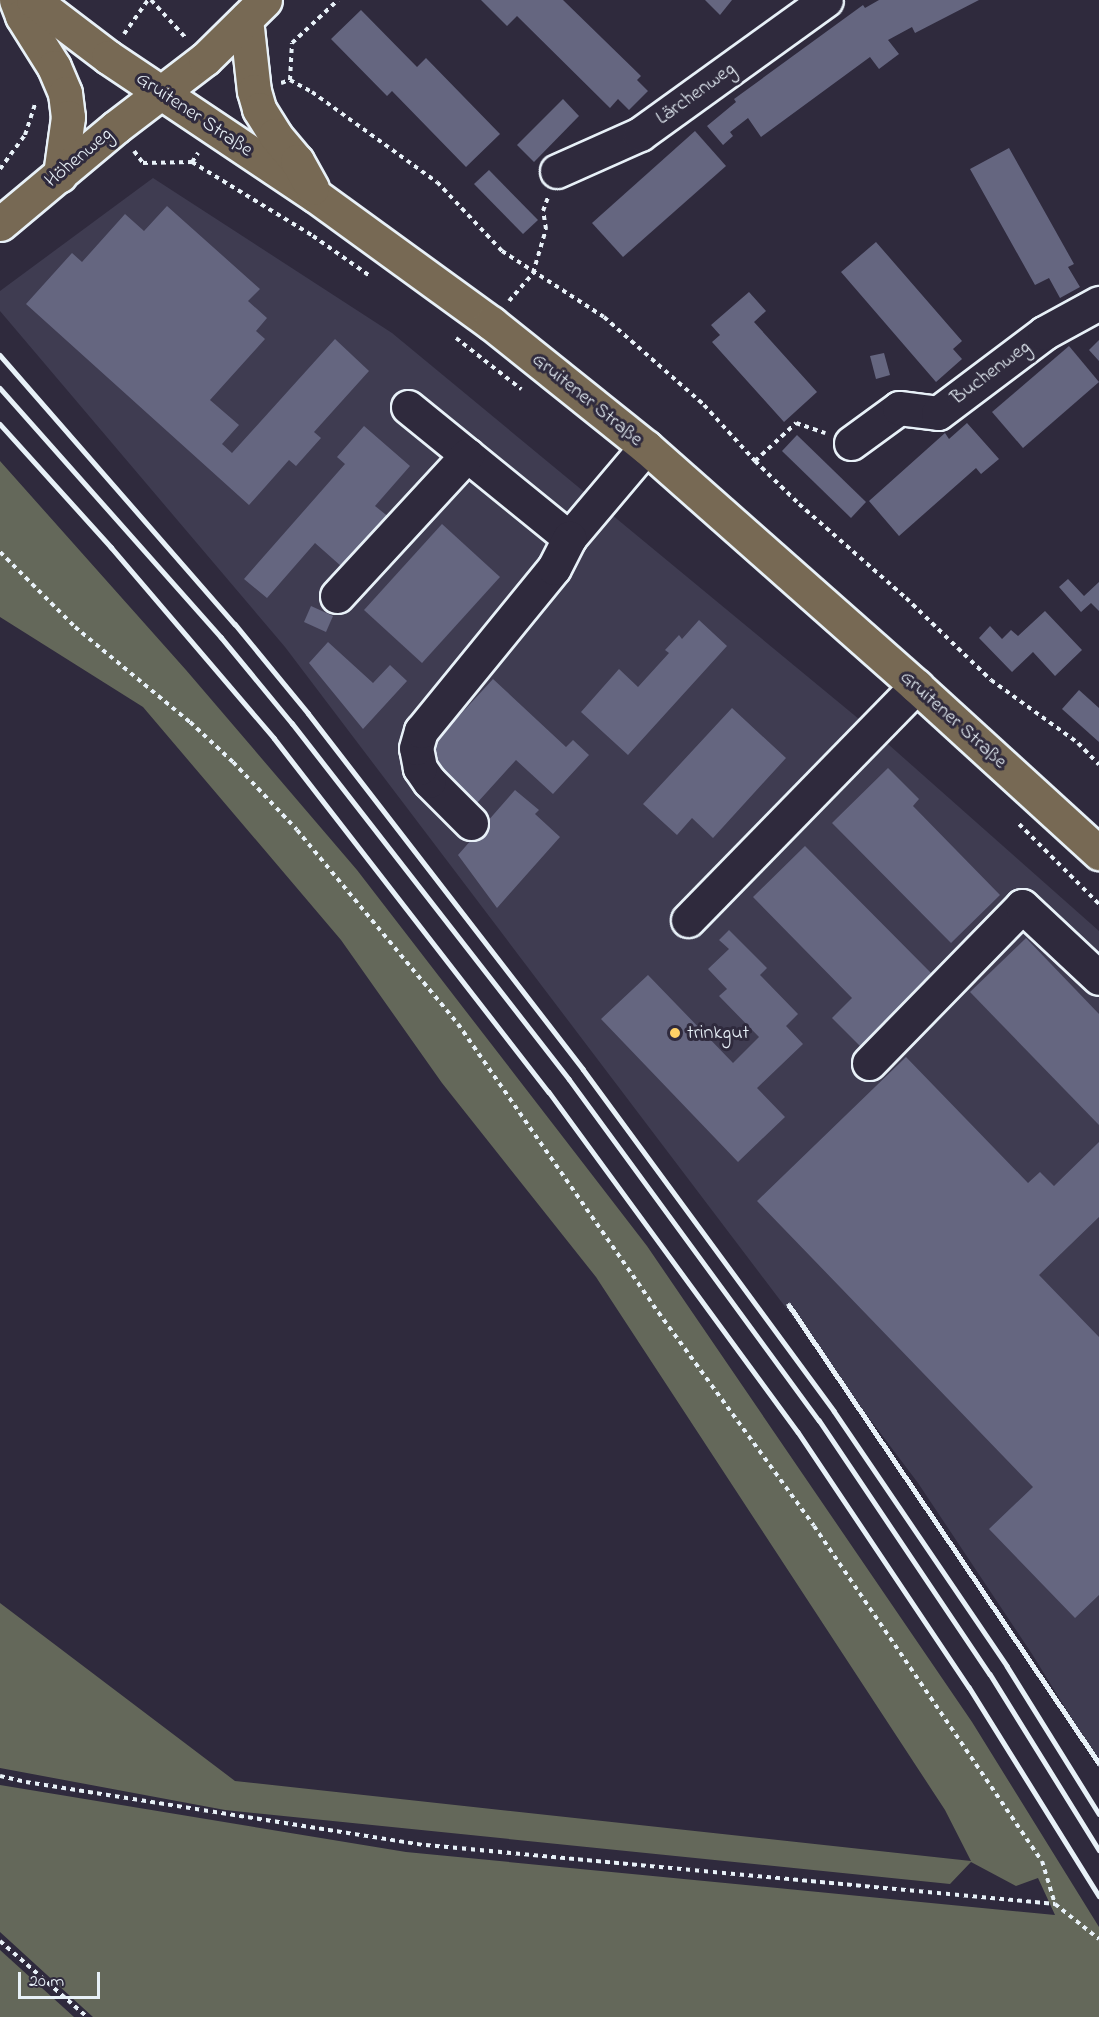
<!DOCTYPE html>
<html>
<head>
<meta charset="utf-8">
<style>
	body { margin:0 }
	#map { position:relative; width:1099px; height:2017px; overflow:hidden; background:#2f2a3d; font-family:"Indie Flower",sans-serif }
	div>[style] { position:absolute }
	.built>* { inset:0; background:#3f3c51 }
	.green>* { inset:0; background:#64685a }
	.building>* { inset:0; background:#656680 }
	.path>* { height:4px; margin-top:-2px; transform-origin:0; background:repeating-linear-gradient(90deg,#e8f1f8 0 4.5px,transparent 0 9px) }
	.roads { filter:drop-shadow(2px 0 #e8f1f8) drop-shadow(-2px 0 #e8f1f8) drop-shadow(0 2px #e8f1f8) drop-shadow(0 -2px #e8f1f8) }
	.minor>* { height:33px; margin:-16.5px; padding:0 16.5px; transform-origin:16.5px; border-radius:16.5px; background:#2f2a3d }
	.major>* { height:33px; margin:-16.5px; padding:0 16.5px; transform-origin:16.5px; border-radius:16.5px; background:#776954 }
	.rail>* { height:4.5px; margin:-2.25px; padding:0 2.25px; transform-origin:2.25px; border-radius:2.25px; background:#e8f1f8 }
	.dots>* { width:16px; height:16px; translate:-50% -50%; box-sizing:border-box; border:3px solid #2f2a3d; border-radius:50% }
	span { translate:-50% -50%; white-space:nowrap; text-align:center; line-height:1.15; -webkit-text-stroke:6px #2f2a3d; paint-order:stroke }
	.street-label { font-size:20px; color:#e8f1f8 }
	.poi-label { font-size:20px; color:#e8f1f8 }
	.left { translate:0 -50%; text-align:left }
	.scale { position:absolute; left:18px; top:1972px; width:82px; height:27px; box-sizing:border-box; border:3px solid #e8f1f8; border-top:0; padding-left:8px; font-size:18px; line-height:21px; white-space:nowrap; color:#e8f1f8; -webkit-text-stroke:4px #2f2a3d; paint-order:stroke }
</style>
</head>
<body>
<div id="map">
	<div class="built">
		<div style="clip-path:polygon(153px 178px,392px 333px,871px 729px,1099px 931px,1099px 1763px,1032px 1654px,918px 1483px,780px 1300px,285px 647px,0 311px,0 291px)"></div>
	</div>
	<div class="green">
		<div style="clip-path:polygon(0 461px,186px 670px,357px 870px,647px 1246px,972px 1722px,1099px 1927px,1099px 2017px,93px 2017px,0 1932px,0 1785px,406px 1852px,1055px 1915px,1038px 1878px,1016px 1886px,971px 1862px,950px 1884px,225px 1810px,0 1768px,0 1603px,235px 1781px,971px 1861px,945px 1810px,596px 1277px,442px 1083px,341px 940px,143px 707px,0 617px)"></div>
		<div style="clip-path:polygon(0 1950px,74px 2017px,0 2017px)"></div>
	</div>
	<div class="building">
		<div style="clip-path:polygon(481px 0,563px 0,641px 76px,637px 80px,648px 91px,629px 110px,618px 99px,610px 108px,517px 16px,507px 26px)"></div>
		<div style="clip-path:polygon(705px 0,732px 0,720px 15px)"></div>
		<div style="clip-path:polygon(879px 0,979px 0,915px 33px,912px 27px,888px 40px,899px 54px,879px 69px,870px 57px,761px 137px,748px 118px,730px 132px,733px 136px,723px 145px,707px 126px,736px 102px,734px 99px,863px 5px,865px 8px)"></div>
		<div style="clip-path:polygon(361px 10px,417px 67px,426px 58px,500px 134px,466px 167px,392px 91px,387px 96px,331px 39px)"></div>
		<div style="clip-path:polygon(563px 99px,579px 116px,534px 162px,517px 145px)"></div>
		<div style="clip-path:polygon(695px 131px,726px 166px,623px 257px,592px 223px)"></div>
		<div style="clip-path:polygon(1009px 148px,1074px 264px,1068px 267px,1080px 287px,1060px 298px,1049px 278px,1035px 285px,970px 169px)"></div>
		<div style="clip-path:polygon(489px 170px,538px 220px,523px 234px,474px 184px)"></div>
		<div style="clip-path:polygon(167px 206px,260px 289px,248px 301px,267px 318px,256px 331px,265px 339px,210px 400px,239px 425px,222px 444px,232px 453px,335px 339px,369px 371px,314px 432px,321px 438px,296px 466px,289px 460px,249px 505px,26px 304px,72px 253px,82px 262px,125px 214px,144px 231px)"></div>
		<div style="clip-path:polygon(876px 242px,962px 341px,953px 349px,962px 359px,936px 382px,841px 272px)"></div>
		<div style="clip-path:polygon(749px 292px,766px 311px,754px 322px,817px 392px,784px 422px,712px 342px,720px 335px,711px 325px)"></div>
		<div style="clip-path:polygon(1099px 340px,1099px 361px,1089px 350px)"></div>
		<div style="clip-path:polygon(1069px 346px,1099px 382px,1023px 448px,992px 412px)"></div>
		<div style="clip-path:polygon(884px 353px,890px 375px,876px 379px,870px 356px)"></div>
		<div style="clip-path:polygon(967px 423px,999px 459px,981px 474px,976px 468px,899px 536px,869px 501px,945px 433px,949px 439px)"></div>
		<div style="clip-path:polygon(364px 426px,410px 466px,375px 506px,395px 522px,350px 574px,315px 543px,267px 598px,244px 579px,345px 464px,337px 457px)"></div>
		<div style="clip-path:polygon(797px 435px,866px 502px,851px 518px,782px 451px)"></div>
		<div style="clip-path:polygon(442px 524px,500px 577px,422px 663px,364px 610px)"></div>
		<div style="clip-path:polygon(1068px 579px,1084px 596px,1099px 582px,1099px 611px,1091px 603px,1081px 612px,1059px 587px)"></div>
		<div style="clip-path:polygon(311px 606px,333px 616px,326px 632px,304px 622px)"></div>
		<div style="clip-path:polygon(1045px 611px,1082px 650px,1055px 676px,1033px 652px,1012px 672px,979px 638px,990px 626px,1002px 639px,1011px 630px,1018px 636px)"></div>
		<div style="clip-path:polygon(699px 620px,727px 646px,628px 755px,581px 712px,619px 669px,638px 687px,669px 653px,665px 650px,679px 635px,682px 639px)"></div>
		<div style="clip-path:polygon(328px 642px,373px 683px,390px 665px,407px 681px,363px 729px,309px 663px)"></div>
		<div style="clip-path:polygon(493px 679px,566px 747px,573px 740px,589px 755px,553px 794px,516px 760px,477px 803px,424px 754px)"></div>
		<div style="clip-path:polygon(1079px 690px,1099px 708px,1099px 742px,1062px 709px)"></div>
		<div style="clip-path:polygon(732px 708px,786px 758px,713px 838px,692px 818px,677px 835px,643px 804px)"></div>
		<div style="clip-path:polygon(888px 768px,919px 799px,913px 806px,1000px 895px,951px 943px,832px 823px)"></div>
		<div style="clip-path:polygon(515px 790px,539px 810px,535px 814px,560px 837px,497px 908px,458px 855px)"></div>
		<div style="clip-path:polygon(805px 846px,934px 976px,862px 1048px,832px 1018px,852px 998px,753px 897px)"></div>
		<div style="clip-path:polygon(729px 930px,767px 968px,760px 975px,798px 1014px,786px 1026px,803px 1044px,757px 1088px,785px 1117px,738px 1162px,601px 1019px,648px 975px,733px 1063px,759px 1037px,719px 996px,727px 989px,708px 969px,729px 949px,719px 940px)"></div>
		<div style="clip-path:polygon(1026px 938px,1099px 1014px,1099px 1125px,970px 992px)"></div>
		<div style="clip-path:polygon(906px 1057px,1028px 1183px,1040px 1172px,1054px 1186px,1099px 1142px,1099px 1217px,1039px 1275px,1099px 1337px,1099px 1595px,1075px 1618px,989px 1529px,1033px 1487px,757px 1201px)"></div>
	</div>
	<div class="path">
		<div style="left:151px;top:0;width:50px;rotate:47.4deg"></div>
		<div style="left:124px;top:34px;width:42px;rotate:-54.8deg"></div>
		<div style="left:290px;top:80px;width:37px;rotate:-87deg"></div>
		<div style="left:292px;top:43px;width:63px;rotate:-43.1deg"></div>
		<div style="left:281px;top:83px;width:9px;rotate:-18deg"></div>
		<div style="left:290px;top:80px;width:25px;rotate:29deg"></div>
		<div style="left:312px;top:92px;width:154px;rotate:35.8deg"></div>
		<div style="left:437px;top:182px;width:95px;rotate:46.7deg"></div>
		<div style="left:502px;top:251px;width:121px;rotate:32.9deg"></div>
		<div style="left:604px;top:317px;width:133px;rotate:41.3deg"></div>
		<div style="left:704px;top:405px;width:76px;rotate:47.7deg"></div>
		<div style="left:755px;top:461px;width:62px;rotate:44.3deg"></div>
		<div style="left:799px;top:504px;width:142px;rotate:41.3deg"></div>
		<div style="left:906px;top:598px;width:118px;rotate:44deg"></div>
		<div style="left:991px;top:680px;width:107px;rotate:35.9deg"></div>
		<div style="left:1078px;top:743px;width:30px;rotate:46deg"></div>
		<div style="left:134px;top:151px;width:15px;rotate:53deg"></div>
		<div style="left:143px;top:163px;width:49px;rotate:-1.2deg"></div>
		<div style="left:192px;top:162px;width:11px;rotate:-56deg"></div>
		<div style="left:192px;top:162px;width:142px;rotate:31.4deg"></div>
		<div style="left:313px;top:236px;width:70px;rotate:35.1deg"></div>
		<div style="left:0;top:169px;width:42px;rotate:-53.7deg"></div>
		<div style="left:25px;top:135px;width:33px;rotate:-72deg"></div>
		<div style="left:509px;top:301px;width:37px;rotate:-49deg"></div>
		<div style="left:533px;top:273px;width:46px;rotate:-73.5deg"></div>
		<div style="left:546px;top:229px;width:18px;rotate:-99deg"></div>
		<div style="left:543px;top:211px;width:15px;rotate:-70deg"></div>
		<div style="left:456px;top:338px;width:83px;rotate:38.1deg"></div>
		<div style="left:755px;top:461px;width:56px;rotate:-42.8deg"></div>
		<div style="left:796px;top:423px;width:31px;rotate:19deg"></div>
		<div style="left:0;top:552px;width:106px;rotate:45deg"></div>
		<div style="left:75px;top:627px;width:149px;rotate:39.6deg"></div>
		<div style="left:190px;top:722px;width:59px;rotate:42.9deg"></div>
		<div style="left:233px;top:762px;width:93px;rotate:46.7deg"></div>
		<div style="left:297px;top:830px;width:252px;rotate:50.3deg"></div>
		<div style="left:458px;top:1024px;width:342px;rotate:55.2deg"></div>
		<div style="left:653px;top:1305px;width:273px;rotate:53.9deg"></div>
		<div style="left:814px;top:1526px;width:405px;rotate:55.8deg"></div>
		<div style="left:1042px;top:1861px;width:45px;rotate:73.2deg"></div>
		<div style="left:1019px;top:824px;width:113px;rotate:45deg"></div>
		<div style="left:0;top:1776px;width:27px;rotate:13deg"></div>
		<div style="left:26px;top:1782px;width:405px;rotate:9deg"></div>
		<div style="left:426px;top:1845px;width:632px;rotate:5.36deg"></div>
		<div style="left:1055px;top:1904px;width:56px;rotate:38.5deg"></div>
		<div style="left:0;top:1941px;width:116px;rotate:41.1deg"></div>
	</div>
	<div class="roads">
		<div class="minor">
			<div style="left:557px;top:171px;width:91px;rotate:-24deg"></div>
			<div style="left:640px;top:134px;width:229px;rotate:-35.8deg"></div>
			<div style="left:408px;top:407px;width:208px;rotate:39.1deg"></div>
			<div style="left:569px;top:538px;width:119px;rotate:-49.8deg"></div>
			<div style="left:851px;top:443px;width:59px;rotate:-36.1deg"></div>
			<div style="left:899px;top:408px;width:39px;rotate:7deg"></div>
			<div style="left:938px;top:413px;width:133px;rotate:-37deg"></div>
			<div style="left:1044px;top:333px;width:63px;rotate:-28.6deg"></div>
			<div style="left:337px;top:596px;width:192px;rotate:-47.3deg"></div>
			<div style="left:471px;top:823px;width:59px;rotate:-135deg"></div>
			<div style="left:429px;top:781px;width:16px;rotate:-125deg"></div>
			<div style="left:420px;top:768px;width:20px;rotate:-101deg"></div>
			<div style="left:416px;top:748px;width:18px;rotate:-74deg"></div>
			<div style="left:421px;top:731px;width:210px;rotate:-50.8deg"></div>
			<div style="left:554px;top:568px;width:34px;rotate:-63deg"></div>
			<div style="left:688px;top:920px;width:327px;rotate:-45.7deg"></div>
			<div style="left:869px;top:1063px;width:219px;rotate:-45.7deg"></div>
			<div style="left:1022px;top:906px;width:105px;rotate:43.1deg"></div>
		</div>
		<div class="major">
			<div style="left:16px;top:0;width:17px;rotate:69deg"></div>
			<div style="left:22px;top:16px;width:60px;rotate:57.9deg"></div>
			<div style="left:54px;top:67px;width:28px;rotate:67deg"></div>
			<div style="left:65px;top:93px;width:24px;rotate:83deg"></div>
			<div style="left:68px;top:117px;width:59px;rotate:97.9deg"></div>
			<div style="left:33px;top:0;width:94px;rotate:37.2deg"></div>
			<div style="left:108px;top:57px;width:250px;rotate:33.8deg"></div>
			<div style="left:316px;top:196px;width:216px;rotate:36deg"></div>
			<div style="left:491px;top:323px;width:198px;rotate:38.7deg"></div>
			<div style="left:646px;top:447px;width:361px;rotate:41.5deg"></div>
			<div style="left:916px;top:686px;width:248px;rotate:42.4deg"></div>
			<div style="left:246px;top:19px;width:72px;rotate:83.7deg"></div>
			<div style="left:254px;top:91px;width:19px;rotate:74deg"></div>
			<div style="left:259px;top:109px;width:31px;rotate:58deg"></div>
			<div style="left:275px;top:135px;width:34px;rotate:50deg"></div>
			<div style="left:297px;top:161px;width:31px;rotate:61deg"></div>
			<div style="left:0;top:224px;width:151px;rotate:-39.9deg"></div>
			<div style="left:116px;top:127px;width:112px;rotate:-37.4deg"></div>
			<div style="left:205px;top:59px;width:84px;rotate:-44.5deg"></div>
		</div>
	</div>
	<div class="rail">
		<div style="left:0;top:355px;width:357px;rotate:48.9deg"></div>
		<div style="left:235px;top:624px;width:115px;rotate:50.6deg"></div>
		<div style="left:308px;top:713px;width:450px;rotate:52.3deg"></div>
		<div style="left:583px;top:1069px;width:424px;rotate:53.7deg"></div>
		<div style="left:834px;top:1411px;width:308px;rotate:55.8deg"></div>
		<div style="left:1007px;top:1666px;width:174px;rotate:58.1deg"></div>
		<div style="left:0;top:388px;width:333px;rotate:48.4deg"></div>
		<div style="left:221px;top:637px;width:112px;rotate:50.5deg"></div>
		<div style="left:292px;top:723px;width:451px;rotate:52.1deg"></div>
		<div style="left:569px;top:1079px;width:423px;rotate:53.8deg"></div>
		<div style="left:819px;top:1420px;width:306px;rotate:56.1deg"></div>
		<div style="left:990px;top:1674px;width:207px;rotate:58.2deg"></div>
		<div style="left:0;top:424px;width:166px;rotate:47.9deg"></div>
		<div style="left:111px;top:547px;width:251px;rotate:49.5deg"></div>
		<div style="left:274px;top:738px;width:448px;rotate:52.2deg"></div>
		<div style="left:549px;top:1092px;width:421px;rotate:53.8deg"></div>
		<div style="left:798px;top:1432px;width:307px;rotate:56.2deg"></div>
		<div style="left:969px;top:1687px;width:246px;rotate:58.1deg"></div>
		<div style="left:789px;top:1305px;width:553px;rotate:55.91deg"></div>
	</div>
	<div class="dots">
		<div style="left:675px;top:1033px;background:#ffd166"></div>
	</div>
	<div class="street-label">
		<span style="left:696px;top:94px;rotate:-36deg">Lärchenweg</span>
		<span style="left:194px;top:115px;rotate:34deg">Gruitener Straße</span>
		<span style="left:79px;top:158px;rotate:-40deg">Höhenweg</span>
		<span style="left:991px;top:373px;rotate:-37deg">Buchenweg</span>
		<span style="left:587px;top:400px;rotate:39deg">Gruitener Straße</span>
		<span style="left:953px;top:720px;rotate:42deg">Gruitener Straße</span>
	</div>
	<div class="poi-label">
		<span class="left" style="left:687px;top:1033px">trinkgut</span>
	</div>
	<div class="scale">20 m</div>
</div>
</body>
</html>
